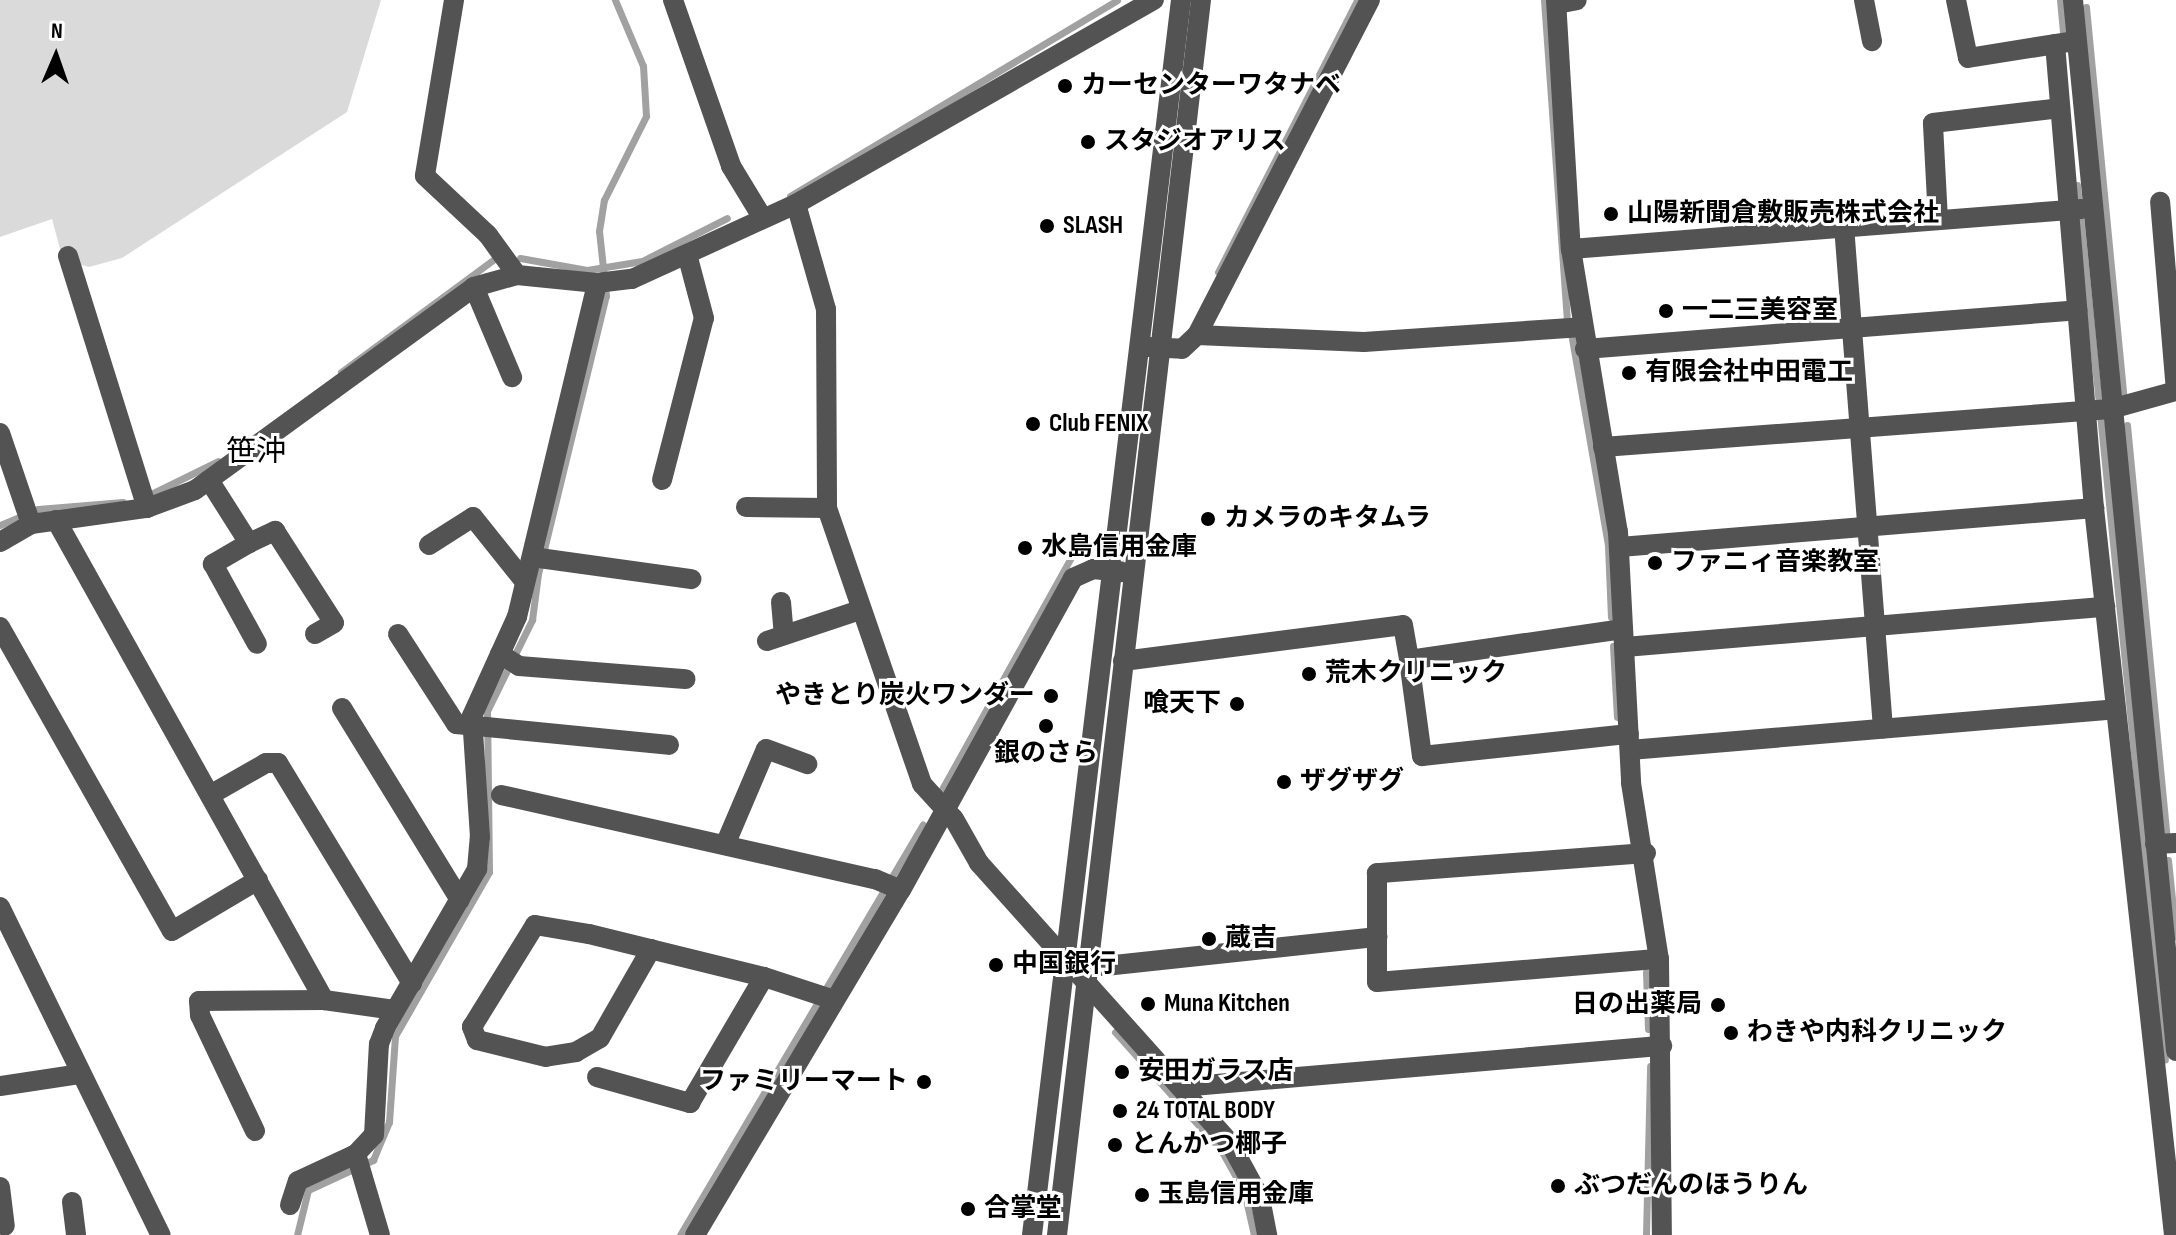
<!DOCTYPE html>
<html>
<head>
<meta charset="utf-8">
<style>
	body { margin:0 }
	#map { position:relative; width:2176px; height:1235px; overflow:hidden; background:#fff; font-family:"Sofia Sans Condensed","Noto Sans JP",sans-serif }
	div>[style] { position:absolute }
	.green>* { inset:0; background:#dadada }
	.stream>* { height:7px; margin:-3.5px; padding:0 3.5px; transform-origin:3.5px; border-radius:3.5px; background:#a1a1a1 }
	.minor>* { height:20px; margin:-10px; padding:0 10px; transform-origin:10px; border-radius:10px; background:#535353 }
	.dots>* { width:22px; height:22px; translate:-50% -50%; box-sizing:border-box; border:4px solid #fff; border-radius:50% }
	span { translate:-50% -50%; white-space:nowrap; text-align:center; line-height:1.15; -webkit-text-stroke:6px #fff; paint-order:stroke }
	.poi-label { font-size:26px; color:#000; font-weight:700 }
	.left { translate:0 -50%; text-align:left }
	.right { translate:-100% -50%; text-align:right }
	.quarter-label { font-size:30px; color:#000 }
	.north { position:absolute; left:16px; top:16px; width:80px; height:80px; -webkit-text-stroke:6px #fff; paint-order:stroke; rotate:2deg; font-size:22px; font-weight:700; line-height:32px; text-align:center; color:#000 }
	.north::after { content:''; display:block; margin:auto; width:28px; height:36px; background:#000; clip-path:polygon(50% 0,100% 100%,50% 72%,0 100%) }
</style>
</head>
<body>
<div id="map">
	<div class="green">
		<div style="clip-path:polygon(0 0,381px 0,347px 112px,122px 258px,89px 267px,63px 260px,52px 219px,0 237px)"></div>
	</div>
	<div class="stream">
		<div style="left:1544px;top:0;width:324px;rotate:85.9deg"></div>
		<div style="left:2060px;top:0;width:42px;rotate:84.6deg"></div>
		<div style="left:2086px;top:7px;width:397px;rotate:84.5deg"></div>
		<div style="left:2077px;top:185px;width:879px;rotate:84.26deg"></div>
		<div style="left:790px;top:196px;width:381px;rotate:-30.9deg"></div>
		<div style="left:520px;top:258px;width:68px;rotate:10.2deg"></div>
		<div style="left:587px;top:270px;width:56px;rotate:-9.3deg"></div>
		<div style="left:642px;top:261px;width:95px;rotate:-26.8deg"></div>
		<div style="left:1218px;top:272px;width:305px;rotate:-62.9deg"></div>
		<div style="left:1571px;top:333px;width:216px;rotate:80.1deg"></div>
		<div style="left:1608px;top:546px;width:71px;rotate:87.6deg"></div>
		<div style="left:341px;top:372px;width:190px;rotate:-36.4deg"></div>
		<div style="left:2127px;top:425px;width:409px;rotate:84.5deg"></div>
		<div style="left:147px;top:496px;width:79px;rotate:-26.2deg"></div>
		<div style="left:0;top:525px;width:41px;rotate:-22.8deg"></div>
		<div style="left:38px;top:509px;width:85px;rotate:-4.7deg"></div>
		<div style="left:1613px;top:646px;width:71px;rotate:86.8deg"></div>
		<div style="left:941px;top:791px;width:292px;rotate:-60.9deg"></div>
		<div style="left:2168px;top:860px;width:77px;rotate:84.1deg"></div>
		<div style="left:1646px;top:972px;width:57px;rotate:88deg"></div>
		<div style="left:1115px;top:1032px;width:159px;rotate:48.1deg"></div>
		<div style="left:1221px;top:1150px;width:47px;rotate:60.7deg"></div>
		<div style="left:1244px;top:1191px;width:45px;rotate:77.2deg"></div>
		<div style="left:297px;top:1235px;width:46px;rotate:-76.3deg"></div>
		<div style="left:308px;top:1190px;width:72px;rotate:-24.8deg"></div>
		<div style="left:373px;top:1160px;width:41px;rotate:-67.2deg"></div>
		<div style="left:389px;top:1122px;width:86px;rotate:-86deg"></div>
		<div style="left:395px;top:1036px;width:189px;rotate:-60.2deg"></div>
		<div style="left:489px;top:872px;width:161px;rotate:-90.7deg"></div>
		<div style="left:487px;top:711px;width:102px;rotate:-63.7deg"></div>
		<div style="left:532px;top:620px;width:46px;rotate:-82.6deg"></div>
		<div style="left:538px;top:574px;width:286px;rotate:-76.3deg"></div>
		<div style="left:606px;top:296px;width:65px;rotate:-96.1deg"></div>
		<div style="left:599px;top:231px;width:31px;rotate:-81deg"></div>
		<div style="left:604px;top:200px;width:94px;rotate:-63.4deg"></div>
		<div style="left:646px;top:116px;width:50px;rotate:-93.4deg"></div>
		<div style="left:643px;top:66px;width:72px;rotate:-113deg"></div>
		<div style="left:680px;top:1235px;width:477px;rotate:-59.4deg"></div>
		<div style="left:1646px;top:1235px;width:169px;rotate:-88.6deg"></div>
	</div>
	<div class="minor">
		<div style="left:454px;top:0;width:178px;rotate:99.4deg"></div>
		<div style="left:425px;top:176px;width:86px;rotate:43.1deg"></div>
		<div style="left:488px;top:235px;width:49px;rotate:54.1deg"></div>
		<div style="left:673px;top:0;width:176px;rotate:70.7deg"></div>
		<div style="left:731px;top:166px;width:60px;rotate:58.7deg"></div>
		<div style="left:1556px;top:0;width:249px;rotate:86.6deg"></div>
		<div style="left:1571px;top:249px;width:287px;rotate:80.6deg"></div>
		<div style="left:1618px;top:532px;width:251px;rotate:87deg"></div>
		<div style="left:1631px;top:783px;width:178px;rotate:81deg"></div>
		<div style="left:1659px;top:959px;width:276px;rotate:89.4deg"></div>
		<div style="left:1864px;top:0;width:42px;rotate:79deg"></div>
		<div style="left:1956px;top:0;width:59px;rotate:78.3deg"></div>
		<div style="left:1968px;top:58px;width:101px;rotate:-9.1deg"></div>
		<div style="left:2073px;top:0;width:1056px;rotate:84.4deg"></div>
		<div style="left:1557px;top:4px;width:20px;rotate:-11deg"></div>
		<div style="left:2055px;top:44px;width:466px;rotate:85.2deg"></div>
		<div style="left:2094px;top:508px;width:731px;rotate:83.72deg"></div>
		<div style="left:796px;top:204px;width:109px;rotate:74.1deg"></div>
		<div style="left:826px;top:309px;width:199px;rotate:89.7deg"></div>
		<div style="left:827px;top:508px;width:292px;rotate:71deg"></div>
		<div style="left:922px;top:784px;width:47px;rotate:47.6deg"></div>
		<div style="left:954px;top:819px;width:51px;rotate:60.4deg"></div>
		<div style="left:979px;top:863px;width:376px;rotate:48.1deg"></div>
		<div style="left:1230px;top:1143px;width:63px;rotate:61.4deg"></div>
		<div style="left:1260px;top:1198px;width:38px;rotate:79deg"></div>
		<div style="left:1938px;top:220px;width:97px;rotate:-93deg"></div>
		<div style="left:1933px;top:123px;width:128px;rotate:-6.7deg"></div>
		<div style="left:1844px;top:226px;width:504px;rotate:85.56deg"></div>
		<div style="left:1571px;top:249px;width:512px;rotate:-4.48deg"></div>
		<div style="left:68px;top:256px;width:264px;rotate:72.6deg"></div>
		<div style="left:474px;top:287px;width:98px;rotate:67.1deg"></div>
		<div style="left:1197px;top:335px;width:167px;rotate:2.4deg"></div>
		<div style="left:1364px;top:342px;width:219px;rotate:-3.9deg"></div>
		<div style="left:1148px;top:347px;width:34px;rotate:3deg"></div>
		<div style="left:1182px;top:349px;width:21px;rotate:-43deg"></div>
		<div style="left:1197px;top:335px;width:377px;rotate:-62.7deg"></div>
		<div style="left:1585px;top:349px;width:494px;rotate:-4.5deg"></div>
		<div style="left:0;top:433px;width:96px;rotate:71.2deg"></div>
		<div style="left:1603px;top:447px;width:509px;rotate:-4.28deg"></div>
		<div style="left:2111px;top:409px;width:67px;rotate:-15.5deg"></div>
		<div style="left:2176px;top:391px;width:190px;rotate:-94.8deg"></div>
		<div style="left:209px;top:480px;width:75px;rotate:57.6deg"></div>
		<div style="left:249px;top:543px;width:42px;rotate:149.7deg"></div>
		<div style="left:213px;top:564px;width:91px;rotate:61.2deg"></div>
		<div style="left:662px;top:480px;width:167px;rotate:-75.5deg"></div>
		<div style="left:704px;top:318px;width:66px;rotate:-104.9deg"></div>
		<div style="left:746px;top:507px;width:81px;rotate:0.7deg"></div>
		<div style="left:56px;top:520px;width:550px;rotate:60.82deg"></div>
		<div style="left:324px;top:1000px;width:71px;rotate:8.1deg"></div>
		<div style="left:0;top:542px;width:36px;rotate:-30deg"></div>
		<div style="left:31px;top:524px;width:117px;rotate:-7.9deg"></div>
		<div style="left:147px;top:508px;width:51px;rotate:-20.6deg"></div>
		<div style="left:195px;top:490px;width:345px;rotate:-36deg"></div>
		<div style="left:474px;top:287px;width:45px;rotate:-15.6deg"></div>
		<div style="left:517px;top:275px;width:80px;rotate:5.7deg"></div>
		<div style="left:597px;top:283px;width:35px;rotate:-7deg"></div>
		<div style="left:632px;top:279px;width:180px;rotate:-24.6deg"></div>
		<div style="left:796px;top:204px;width:412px;rotate:-29.7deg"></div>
		<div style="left:249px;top:543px;width:29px;rotate:-25deg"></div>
		<div style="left:275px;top:531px;width:109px;rotate:57.3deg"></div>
		<div style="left:334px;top:623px;width:22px;rotate:150deg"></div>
		<div style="left:429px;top:545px;width:52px;rotate:-32.5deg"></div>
		<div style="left:473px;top:517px;width:83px;rotate:51.3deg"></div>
		<div style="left:1620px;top:547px;width:476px;rotate:-4.7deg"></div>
		<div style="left:532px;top:557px;width:161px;rotate:7.9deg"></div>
		<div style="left:781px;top:602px;width:33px;rotate:85deg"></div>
		<div style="left:0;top:627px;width:349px;rotate:60.5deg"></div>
		<div style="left:172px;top:931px;width:100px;rotate:-30.7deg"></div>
		<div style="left:1623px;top:629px;width:216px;rotate:171.8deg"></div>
		<div style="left:1409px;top:660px;width:97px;rotate:82.3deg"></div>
		<div style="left:1422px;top:756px;width:208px;rotate:-6.1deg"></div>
		<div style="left:398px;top:634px;width:107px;rotate:57.2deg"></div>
		<div style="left:456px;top:724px;width:214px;rotate:5.6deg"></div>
		<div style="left:767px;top:641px;width:98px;rotate:-18.4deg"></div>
		<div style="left:1625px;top:647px;width:482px;rotate:-4.8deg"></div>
		<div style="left:500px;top:654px;width:22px;rotate:32deg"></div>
		<div style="left:519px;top:666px;width:167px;rotate:4.5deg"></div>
		<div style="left:1123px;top:661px;width:282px;rotate:-7.3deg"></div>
		<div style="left:1403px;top:625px;width:36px;rotate:80deg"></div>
		<div style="left:342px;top:708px;width:225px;rotate:58.4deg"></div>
		<div style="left:1630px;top:750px;width:487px;rotate:-4.8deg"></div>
		<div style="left:210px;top:795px;width:64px;rotate:-29.7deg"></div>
		<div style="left:266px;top:763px;width:12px"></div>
		<div style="left:278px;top:763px;width:258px;rotate:58.7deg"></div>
		<div style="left:501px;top:795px;width:383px;rotate:12.7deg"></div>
		<div style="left:875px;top:879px;width:28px;rotate:23deg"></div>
		<div style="left:2155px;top:844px;width:21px;rotate:-3deg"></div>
		<div style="left:725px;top:845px;width:104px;rotate:-66.9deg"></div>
		<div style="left:766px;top:749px;width:44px;rotate:20.1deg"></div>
		<div style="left:1646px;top:853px;width:270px;rotate:175.7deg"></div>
		<div style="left:1377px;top:873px;width:109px;rotate:90deg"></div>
		<div style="left:1377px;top:982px;width:283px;rotate:-4.7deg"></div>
		<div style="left:0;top:907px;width:365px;rotate:63.9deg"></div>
		<div style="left:651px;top:949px;width:103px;rotate:119.8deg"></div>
		<div style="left:600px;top:1038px;width:28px;rotate:150deg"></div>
		<div style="left:576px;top:1052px;width:30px;rotate:171deg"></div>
		<div style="left:546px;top:1057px;width:71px;rotate:-166.2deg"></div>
		<div style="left:477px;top:1040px;width:14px;rotate:-111deg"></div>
		<div style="left:472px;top:1027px;width:120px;rotate:-58.3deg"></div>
		<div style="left:535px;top:925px;width:55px;rotate:9.5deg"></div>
		<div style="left:589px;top:934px;width:180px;rotate:13.8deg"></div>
		<div style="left:764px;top:977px;width:74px;rotate:18.2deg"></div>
		<div style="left:1075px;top:962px;width:30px;rotate:8deg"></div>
		<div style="left:1105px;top:966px;width:274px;rotate:-6.1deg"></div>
		<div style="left:597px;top:1077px;width:97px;rotate:15.6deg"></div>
		<div style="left:690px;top:1103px;width:146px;rotate:-59.6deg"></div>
		<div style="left:0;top:1086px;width:80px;rotate:-8.6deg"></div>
		<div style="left:1181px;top:1087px;width:483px;rotate:-4.9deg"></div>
		<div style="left:255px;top:1131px;width:128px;rotate:-115.4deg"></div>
		<div style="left:200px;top:1015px;width:14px;rotate:-94deg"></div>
		<div style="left:199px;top:1001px;width:125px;rotate:-0.5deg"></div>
		<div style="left:356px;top:1154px;width:84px;rotate:73.5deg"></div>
		<div style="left:0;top:1187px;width:39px;rotate:83deg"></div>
		<div style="left:72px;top:1202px;width:33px;rotate:83deg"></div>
		<div style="left:290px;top:1205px;width:25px;rotate:-72deg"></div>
		<div style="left:298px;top:1181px;width:64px;rotate:-25deg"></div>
		<div style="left:356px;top:1154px;width:26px;rotate:-47deg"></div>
		<div style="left:374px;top:1135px;width:91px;rotate:-86.9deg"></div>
		<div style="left:379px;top:1044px;width:17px;rotate:-69deg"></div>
		<div style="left:385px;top:1028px;width:184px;rotate:-59.9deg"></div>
		<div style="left:477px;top:869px;width:32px;rotate:-85deg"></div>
		<div style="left:480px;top:837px;width:121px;rotate:-93.8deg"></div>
		<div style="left:472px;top:716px;width:109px;rotate:-65.6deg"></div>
		<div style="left:517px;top:617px;width:343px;rotate:-76.5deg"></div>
		<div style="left:695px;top:1235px;width:402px;rotate:-59.2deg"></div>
		<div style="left:901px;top:890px;width:356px;rotate:-61.1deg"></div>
		<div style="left:1073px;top:578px;width:22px;rotate:-24deg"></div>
		<div style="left:1093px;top:569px;width:31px;rotate:6deg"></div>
		<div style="left:1032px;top:1235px;width:1244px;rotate:-83.12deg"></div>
		<div style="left:1057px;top:1235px;width:1243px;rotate:-83.35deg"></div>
	</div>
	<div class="dots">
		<div style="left:1065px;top:86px;background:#000"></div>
		<div style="left:1088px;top:142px;background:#000"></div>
		<div style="left:1611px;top:214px;background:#000"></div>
		<div style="left:1047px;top:226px;background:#000"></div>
		<div style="left:1666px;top:311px;background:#000"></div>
		<div style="left:1629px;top:373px;background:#000"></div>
		<div style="left:1033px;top:424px;background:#000"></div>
		<div style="left:1208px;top:519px;background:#000"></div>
		<div style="left:1025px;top:548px;background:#000"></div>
		<div style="left:1655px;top:563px;background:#000"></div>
		<div style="left:1309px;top:674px;background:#000"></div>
		<div style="left:1051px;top:696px;background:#000"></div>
		<div style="left:1237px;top:704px;background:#000"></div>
		<div style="left:1046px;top:726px;background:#000"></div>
		<div style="left:1284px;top:782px;background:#000"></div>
		<div style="left:1209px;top:939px;background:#000"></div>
		<div style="left:996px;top:965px;background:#000"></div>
		<div style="left:1148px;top:1004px;background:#000"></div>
		<div style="left:1718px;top:1005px;background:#000"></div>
		<div style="left:1731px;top:1033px;background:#000"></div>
		<div style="left:1122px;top:1072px;background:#000"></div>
		<div style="left:924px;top:1082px;background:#000"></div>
		<div style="left:1120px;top:1111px;background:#000"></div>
		<div style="left:1115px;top:1145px;background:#000"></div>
		<div style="left:1558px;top:1186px;background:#000"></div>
		<div style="left:1142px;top:1195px;background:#000"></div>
		<div style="left:968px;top:1209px;background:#000"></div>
	</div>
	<div class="poi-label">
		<span class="left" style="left:1081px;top:86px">カーセンターワタナベ</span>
		<span class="left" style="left:1104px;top:142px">スタジオアリス</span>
		<span class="left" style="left:1627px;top:214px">山陽新聞倉敷販売株式会社</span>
		<span class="left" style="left:1063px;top:226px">SLASH</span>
		<span class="left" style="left:1682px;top:311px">一二三美容室</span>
		<span class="left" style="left:1645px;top:373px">有限会社中田電工</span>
		<span class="left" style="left:1049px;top:424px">Club FENIX</span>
		<span class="left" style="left:1224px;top:519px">カメラのキタムラ</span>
		<span class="left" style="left:1041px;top:548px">水島信用金庫</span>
		<span class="left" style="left:1671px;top:563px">ファニィ音楽教室</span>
		<span class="left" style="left:1325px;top:674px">荒木クリニック</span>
		<span class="right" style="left:1035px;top:696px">やきとり炭火ワンダー</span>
		<span class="right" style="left:1221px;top:704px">喰天下</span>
		<span style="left:1046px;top:754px">銀のさら</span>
		<span class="left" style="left:1300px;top:782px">ザグザグ</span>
		<span class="left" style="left:1225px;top:939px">蔵吉</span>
		<span class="left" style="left:1012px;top:965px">中国銀行</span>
		<span class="left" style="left:1164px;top:1004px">Muna Kitchen</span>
		<span class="right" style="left:1702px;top:1005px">日の出薬局</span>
		<span class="left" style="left:1747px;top:1033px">わきや内科クリニック</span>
		<span class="left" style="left:1138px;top:1072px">安田ガラス店</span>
		<span class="right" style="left:908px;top:1082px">ファミリーマート</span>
		<span class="left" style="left:1136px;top:1111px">24 TOTAL BODY</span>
		<span class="left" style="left:1131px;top:1145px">とんかつ椰子</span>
		<span class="left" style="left:1574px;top:1186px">ぶつだんのほうりん</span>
		<span class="left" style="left:1158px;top:1195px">玉島信用金庫</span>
		<span class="left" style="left:984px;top:1209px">合掌堂</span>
	</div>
	<div class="quarter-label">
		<span style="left:256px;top:452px">笹沖</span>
	</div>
	<div class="north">N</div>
</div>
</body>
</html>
